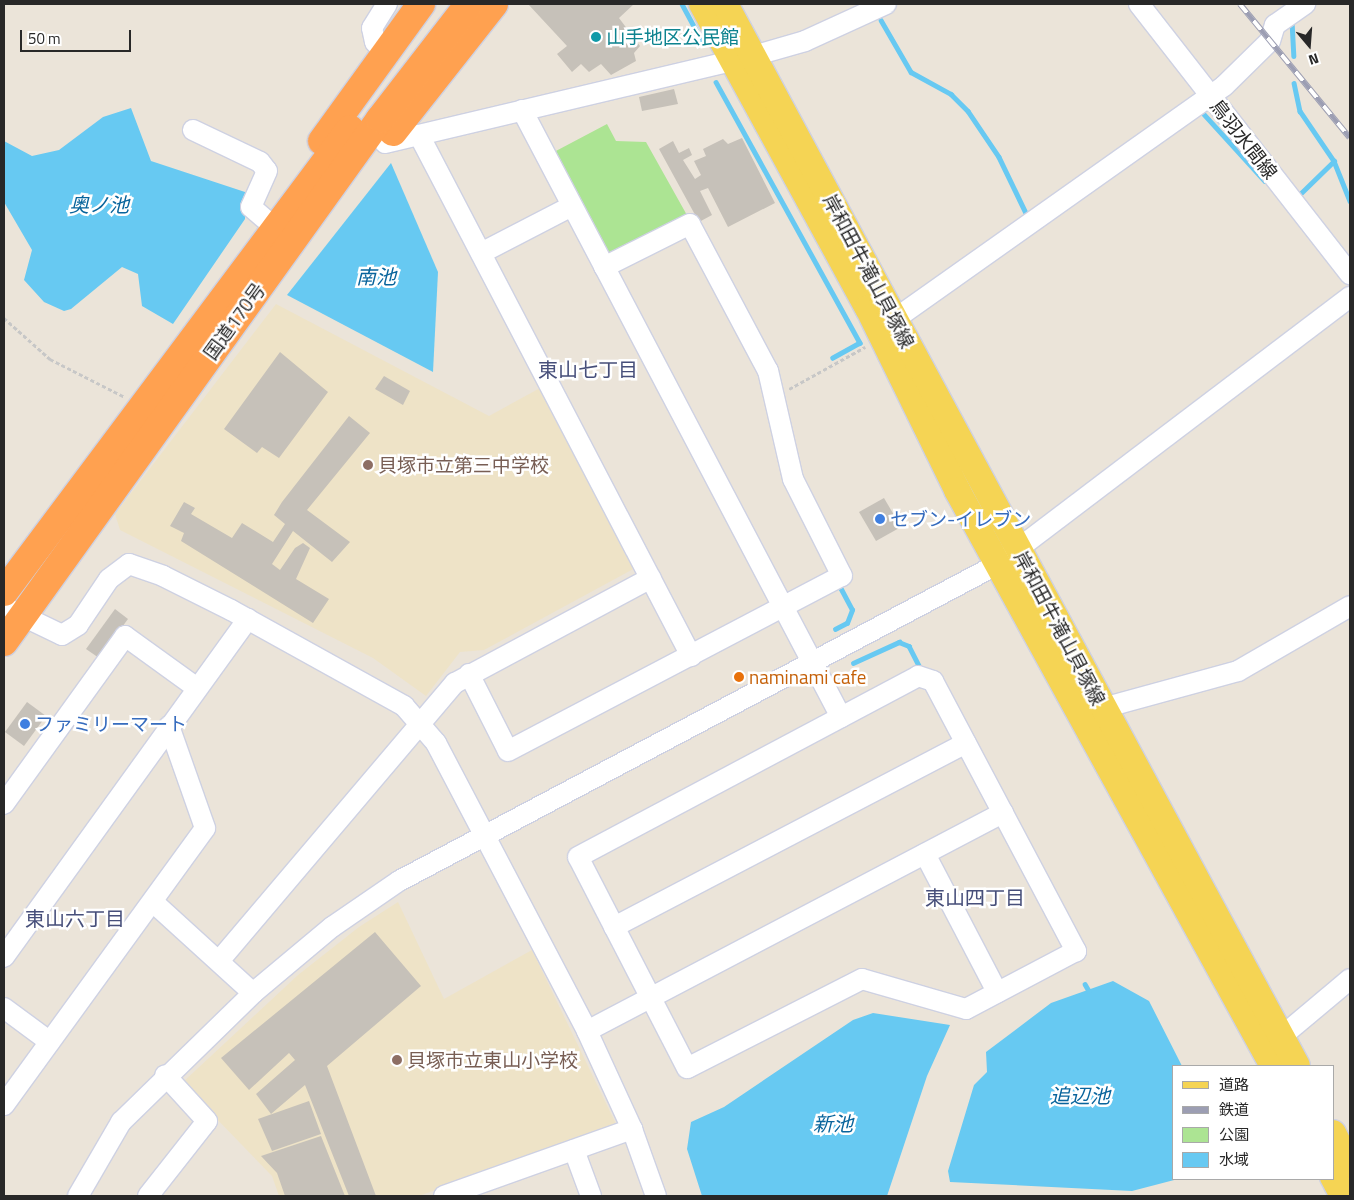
<!DOCTYPE html>
<html>
<head>
<meta charset="utf-8">
<style>
	body { margin:0 }
	#map { position:relative; width:1354px; height:1200px; overflow:hidden; background:#ebe4d9; font-family:"Titillium Web","Noto Sans JP",sans-serif }
	div>[style] { position:absolute }
	.education>* { inset:0; background:#eee3c7 }
	.green>* { inset:0; background:#ace493 }
	.water>* { inset:0; background:#67c9f2 }
	.stream>* { height:4.5px; margin:-2.25px; padding:0 2.25px; transform-origin:2.25px; border-radius:2.25px; background:#67c9f2 }
	.building>* { inset:0; background:#c6c1b9 }
	.path>* { height:2.5px; margin-top:-1.25px; transform-origin:0; background:repeating-linear-gradient(90deg,#c7c7c7 0 4px,transparent 0 6.5px) }
	.roads { filter:drop-shadow(1px 0 #ced1e2) drop-shadow(-1px 0 #ced1e2) drop-shadow(0 1px #ced1e2) drop-shadow(0 -1px #ced1e2) }
	.minor>* { height:20px; margin:-10px; padding:0 10px; transform-origin:10px; border-radius:10px; background:#fff }
	.major>* { height:26px; margin:-13px; padding:0 13px; transform-origin:13px; border-radius:13px; background:#f5d454 }
	.highway>* { height:28px; margin:-14px; padding:0 14px; transform-origin:14px; border-radius:14px; background:#ffa150 }
	.rail>* { height:5.5px; margin-top:-2.75px; transform-origin:0; background:repeating-linear-gradient(90deg,#fff 0 11px,#9c9eb3 0 22px); box-sizing:border-box; border-block:1px solid #9c9eb3 }
	.dots>* { width:14px; height:14px; translate:-50% -50%; box-sizing:border-box; border:2px solid #fff; border-radius:50% }
	span { translate:-50% -50%; white-space:nowrap; text-align:center; line-height:1.15; -webkit-text-stroke:5px #fff; paint-order:stroke }
	.culture-label { font-size:19px; color:#0d838f }
	.left { translate:0 -50%; text-align:left }
	.street-label { font-size:19px; color:#282828 }
	.education-label { font-size:19px; color:#785e54 }
	.shop-label { font-size:19px; color:#366cbe }
	.food-label { font-size:19px; color:#c56008 }
	.water-label { font-size:20px; color:#08649c; font-style:italic }
	.neighbourhood-label { font-size:20px; color:#474f7a }
	.frame { position:absolute; inset:0; border:5px solid #282828; pointer-events:none }
	.legend { position:absolute; left:1172px; top:1065px; width:162px; height:115px; box-sizing:border-box; background:#fff; border:1px solid #a9a9a9; margin:0; padding:6px 9px; list-style:none; font-size:15px; color:#282828 }
	.legend li { display:flex; align-items:center; gap:10px; height:25px }
	.legend b { width:25px; border:1px solid #a9a9a9 }
	.north { position:absolute; left:1284px; top:20px; width:50px; height:50px; -webkit-text-stroke:4px #fff; paint-order:stroke; rotate:162deg; font-size:14px; font-weight:700; line-height:20px; text-align:center; color:#282828 }
	.north::after { content:''; display:block; margin:auto; width:18px; height:22px; background:#282828; clip-path:polygon(50% 0,100% 100%,50% 72%,0 100%) }
	.scale { position:absolute; left:20px; top:30px; width:111px; height:22px; box-sizing:border-box; border:2px solid #282828; border-top:0; padding-left:6px; font-size:15px; line-height:18px; white-space:nowrap; color:#282828; -webkit-text-stroke:4px #fff; paint-order:stroke }
</style>
</head>
<body>
<div id="map">
	<div class="education">
		<div style="clip-path:polygon(276px 304px,489px 416px,542px 387px,637px 567px,484px 650px,460px 652px,426px 696px,373px 658px,120px 530px,115px 514px)"></div>
		<div style="clip-path:polygon(398px 902px,444px 999px,532px 950px,616px 1124px,419px 1196px,279px 1196px,272px 1176px,182px 1083px,298px 975px,359px 927px)"></div>
	</div>
	<div class="green">
		<div style="clip-path:polygon(607px 124px,616px 141px,646px 142px,688px 217px,612px 255px,604px 250px,554px 152px)"></div>
	</div>
	<div class="water">
		<div style="clip-path:polygon(131px 108px,151px 161px,245px 192px,245px 219px,173px 324px,142px 306px,138px 274px,122px 267px,71px 309px,64px 311px,44px 302px,24px 280px,32px 250px,4px 202px,4px 141px,32px 156px,59px 150px,103px 117px)"></div>
		<div style="clip-path:polygon(391px 163px,438px 272px,433px 372px,287px 295px)"></div>
		<div style="clip-path:polygon(1113px 981px,1149px 1001px,1182px 1066px,1173px 1066px,1173px 1179px,1178px 1179px,1132px 1191px,950px 1182px,948px 1171px,974px 1085px,987px 1072px,986px 1052px,1051px 1003px)"></div>
		<div style="clip-path:polygon(873px 1013px,950px 1025px,927px 1076px,887px 1196px,702px 1196px,687px 1149px,691px 1122px,724px 1107px,853px 1020px)"></div>
	</div>
	<div class="stream">
		<div style="left:682px;top:4px;width:44px;rotate:61.7deg"></div>
		<div style="left:881px;top:20px;width:60px;rotate:60deg"></div>
		<div style="left:911px;top:72px;width:46px;rotate:28.8deg"></div>
		<div style="left:951px;top:94px;width:24px;rotate:45deg"></div>
		<div style="left:968px;top:111px;width:55px;rotate:56deg"></div>
		<div style="left:999px;top:157px;width:62px;rotate:64.3deg"></div>
		<div style="left:1026px;top:213px;width:6px;rotate:9deg"></div>
		<div style="left:1292px;top:21px;width:35px;rotate:87deg"></div>
		<div style="left:716px;top:82px;width:298px;rotate:61.1deg"></div>
		<div style="left:860px;top:343px;width:31px;rotate:151deg"></div>
		<div style="left:1294px;top:83px;width:29px;rotate:78deg"></div>
		<div style="left:1300px;top:111px;width:60px;rotate:55.8deg"></div>
		<div style="left:1334px;top:161px;width:43px;rotate:68.2deg"></div>
		<div style="left:1202px;top:112px;width:93px;rotate:47.6deg"></div>
		<div style="left:1301px;top:193px;width:46px;rotate:-44.1deg"></div>
		<div style="left:835px;top:629px;width:13px;rotate:-27deg"></div>
		<div style="left:847px;top:623px;width:14px;rotate:-69deg"></div>
		<div style="left:852px;top:610px;width:26px;rotate:-118deg"></div>
		<div style="left:853px;top:663px;width:51px;rotate:-24.5deg"></div>
		<div style="left:899px;top:642px;width:11px;rotate:22deg"></div>
		<div style="left:909px;top:646px;width:22px;rotate:63deg"></div>
		<div style="left:1085px;top:984px;width:8px;rotate:60deg"></div>
	</div>
	<div class="building">
		<div style="clip-path:polygon(528px 4px,634px 4px,619px 18px,640px 46px,634px 53px,636px 61px,611px 75px,601px 64px,589px 72px,581px 64px,572px 72px,557px 54px,567px 46px)"></div>
		<div style="clip-path:polygon(674px 89px,678px 104px,642px 111px,639px 97px)"></div>
		<div style="clip-path:polygon(742px 138px,775px 203px,728px 227px,708px 188px,700px 191px,712px 215px,699px 222px,659px 149px,673px 141px,679px 153px,689px 148px,692px 155px,683px 160px,695px 179px,701px 175px,694px 161px,706px 156px,703px 149px,723px 139px,728px 144px)"></div>
		<div style="clip-path:polygon(280px 352px,328px 392px,279px 458px,262px 447px,257px 453px,224px 429px)"></div>
		<div style="clip-path:polygon(384px 376px,410px 391px,403px 405px,375px 389px)"></div>
		<div style="clip-path:polygon(349px 416px,370px 433px,307px 510px,350px 542px,332px 562px,293px 531px,272px 564px,280px 570px,295px 548px,303px 543px,310px 548px,296px 579px,329px 599px,313px 623px,181px 541px,184px 533px,170px 526px,184px 502px,195px 508px,191px 514px,232px 538px,242px 523px,273px 542px,285px 524px,274px 515px,282px 502px)"></div>
		<div style="clip-path:polygon(884px 498px,901px 527px,876px 541px,859px 512px)"></div>
		<div style="clip-path:polygon(115px 609px,128px 619px,99px 658px,86px 649px)"></div>
		<div style="clip-path:polygon(27px 702px,46px 716px,24px 746px,5px 732px)"></div>
		<div style="clip-path:polygon(375px 932px,421px 986px,327px 1066px,376px 1196px,349px 1196px,305px 1085px,271px 1114px,256px 1094px,295px 1060px,289px 1053px,249px 1090px,221px 1058px)"></div>
		<div style="clip-path:polygon(309px 1101px,321px 1134px,272px 1151px,258px 1119px)"></div>
		<div style="clip-path:polygon(321px 1136px,345px 1196px,285px 1196px,277px 1173px,261px 1156px)"></div>
	</div>
	<div class="path">
		<div style="left:4px;top:318px;width:62px;rotate:41.7deg"></div>
		<div style="left:50px;top:359px;width:84px;rotate:26.9deg"></div>
		<div style="left:789px;top:389px;width:87px;rotate:-28.9deg"></div>
	</div>
	<div class="roads">
		<div class="minor">
			<div style="left:1139px;top:4px;width:343px;rotate:52deg"></div>
			<div style="left:386px;top:51px;width:14px;rotate:-141deg"></div>
			<div style="left:375px;top:42px;width:14px;rotate:-102deg"></div>
			<div style="left:372px;top:28px;width:28px;rotate:-58deg"></div>
			<div style="left:522px;top:110px;width:686px;rotate:62.28deg"></div>
			<div style="left:193px;top:130px;width:74px;rotate:25.5deg"></div>
			<div style="left:260px;top:162px;width:11px;rotate:52deg"></div>
			<div style="left:267px;top:171px;width:39px;rotate:114deg"></div>
			<div style="left:251px;top:207px;width:18px;rotate:41deg"></div>
			<div style="left:419px;top:135px;width:588px;rotate:62.43deg"></div>
			<div style="left:385px;top:143px;width:378px;rotate:-13.3deg"></div>
			<div style="left:753px;top:56px;width:54px;rotate:-16.1deg"></div>
			<div style="left:805px;top:41px;width:89px;rotate:-24.6deg"></div>
			<div style="left:481px;top:253px;width:102px;rotate:-27.3deg"></div>
			<div style="left:895px;top:319px;width:403px;rotate:-35.3deg"></div>
			<div style="left:1224px;top:86px;width:64px;rotate:-44.4deg"></div>
			<div style="left:1270px;top:41px;width:17px;rotate:-73deg"></div>
			<div style="left:1275px;top:25px;width:37px;rotate:-35deg"></div>
			<div style="left:4px;top:607px;width:64px;rotate:25.8deg"></div>
			<div style="left:62px;top:635px;width:19px;rotate:-32deg"></div>
			<div style="left:78px;top:625px;width:55px;rotate:-56deg"></div>
			<div style="left:109px;top:579px;width:25px;rotate:-37deg"></div>
			<div style="left:129px;top:564px;width:36px;rotate:19deg"></div>
			<div style="left:163px;top:576px;width:76px;rotate:26.6deg"></div>
			<div style="left:231px;top:610px;width:198px;rotate:29deg"></div>
			<div style="left:404px;top:706px;width:49px;rotate:49.1deg"></div>
			<div style="left:436px;top:743px;width:325px;rotate:62.3deg"></div>
			<div style="left:587px;top:1031px;width:108px;rotate:65.3deg"></div>
			<div style="left:632px;top:1129px;width:71px;rotate:70.3deg"></div>
			<div style="left:469px;top:674px;width:86px;rotate:63.1deg"></div>
			<div style="left:508px;top:751px;width:377px;rotate:-27.7deg"></div>
			<div style="left:842px;top:576px;width:109px;rotate:-116.8deg"></div>
			<div style="left:793px;top:479px;width:111px;rotate:-103deg"></div>
			<div style="left:768px;top:371px;width:166px;rotate:-118deg"></div>
			<div style="left:690px;top:224px;width:96px;rotate:153.4deg"></div>
			<div style="left:918px;top:676px;width:16px;rotate:18deg"></div>
			<div style="left:933px;top:681px;width:306px;rotate:62.1deg"></div>
			<div style="left:1076px;top:951px;width:124px;rotate:152.2deg"></div>
			<div style="left:966px;top:1009px;width:108px;rotate:-163.9deg"></div>
			<div style="left:862px;top:979px;width:196px;rotate:153deg"></div>
			<div style="left:687px;top:1068px;width:237px;rotate:-117.3deg"></div>
			<div style="left:578px;top:857px;width:385px;rotate:-28deg"></div>
			<div style="left:1103px;top:708px;width:140px;rotate:-15.3deg"></div>
			<div style="left:1238px;top:671px;width:129px;rotate:-30.1deg"></div>
			<div style="left:4px;top:804px;width:207px;rotate:-54.2deg"></div>
			<div style="left:125px;top:636px;width:89px;rotate:35.8deg"></div>
			<div style="left:925px;top:854px;width:156px;rotate:62.4deg"></div>
			<div style="left:153px;top:902px;width:135px;rotate:42.3deg"></div>
			<div style="left:614px;top:927px;width:397px;rotate:-27.6deg"></div>
			<div style="left:4px;top:957px;width:417px;rotate:-54.2deg"></div>
			<div style="left:219px;top:961px;width:365px;rotate:-49.7deg"></div>
			<div style="left:455px;top:683px;width:222px;rotate:-28.2deg"></div>
			<div style="left:4px;top:1008px;width:57px;rotate:36.5deg"></div>
			<div style="left:587px;top:1031px;width:470px;rotate:-27.7deg"></div>
			<div style="left:1281px;top:1037px;width:90px;rotate:-40deg"></div>
			<div style="left:4px;top:1105px;width:342px;rotate:-54deg"></div>
			<div style="left:205px;top:828px;width:108px;rotate:-109.4deg"></div>
			<div style="left:574px;top:1150px;width:49px;rotate:69.7deg"></div>
			<div style="left:78px;top:1196px;width:86px;rotate:-59.8deg"></div>
			<div style="left:121px;top:1122px;width:185px;rotate:-44.3deg"></div>
			<div style="left:253px;top:993px;width:103px;rotate:-39.9deg"></div>
			<div style="left:332px;top:927px;width:81px;rotate:-34.5deg"></div>
			<div style="left:399px;top:881px;width:678px;rotate:-27.89deg"></div>
			<div style="left:998px;top:564px;width:442px;rotate:-37.2deg"></div>
			<div style="left:148px;top:1196px;width:95px;rotate:-51.8deg"></div>
			<div style="left:207px;top:1121px;width:62px;rotate:-132.4deg"></div>
			<div style="left:444px;top:1196px;width:200px;rotate:-19.6deg"></div>
		</div>
		<div class="major">
			<div style="left:702px;top:4px;width:346px;rotate:61.4deg"></div>
			<div style="left:868px;top:308px;width:203px;rotate:63.9deg"></div>
			<div style="left:957px;top:490px;width:657px;rotate:61.25deg"></div>
			<div style="left:725px;top:4px;width:1206px;rotate:61.69deg"></div>
			<div style="left:1333px;top:1133px;width:37px;rotate:63deg"></div>
			<div style="left:1333px;top:1177px;width:21px;rotate:62deg"></div>
		</div>
		<div class="highway">
			<div style="left:393px;top:132px;width:163px;rotate:-51.7deg"></div>
			<div style="left:322px;top:141px;width:169px;rotate:-54.1deg"></div>
			<div style="left:4px;top:592px;width:578px;rotate:-53.23deg"></div>
			<div style="left:4px;top:642px;width:644px;rotate:-54.29deg"></div>
			<div style="left:380px;top:119px;width:145px;rotate:-52.3deg"></div>
		</div>
	</div>
	<div class="rail">
		<div style="left:1240px;top:4px;width:173px;rotate:50.6deg"></div>
	</div>
	<div class="dots">
		<div style="left:596px;top:37px;background:#0f9aa8"></div>
		<div style="left:368px;top:465px;background:#8d6e63"></div>
		<div style="left:880px;top:519px;background:#3f7fe0"></div>
		<div style="left:739px;top:677px;background:#e8710a"></div>
		<div style="left:25px;top:724px;background:#3f7fe0"></div>
		<div style="left:397px;top:1060px;background:#8d6e63"></div>
	</div>
	<div class="culture-label">
		<span class="left" style="left:606px;top:37px">山手地区公民館</span>
	</div>
	<div class="street-label">
		<span style="left:1244px;top:139px;rotate:52deg">鳥羽水間線</span>
		<span style="left:869px;top:271px;rotate:62deg">岸和田牛滝山貝塚線</span>
		<span style="left:234px;top:321px;rotate:-54deg">国道170号</span>
		<span style="left:1060px;top:628px;rotate:62deg">岸和田牛滝山貝塚線</span>
	</div>
	<div class="education-label">
		<span class="left" style="left:378px;top:465px">貝塚市立第三中学校</span>
		<span class="left" style="left:407px;top:1060px">貝塚市立東山小学校</span>
	</div>
	<div class="shop-label">
		<span class="left" style="left:890px;top:519px">セブン-イレブン</span>
		<span class="left" style="left:35px;top:724px">ファミリーマート</span>
	</div>
	<div class="food-label">
		<span class="left" style="left:749px;top:677px">naminami cafe</span>
	</div>
	<div class="water-label">
		<span style="left:99px;top:204px">奥ノ池</span>
		<span style="left:376px;top:276px">南池</span>
		<span style="left:1080px;top:1095px">追辺池</span>
		<span style="left:833px;top:1123px">新池</span>
	</div>
	<div class="neighbourhood-label">
		<span style="left:588px;top:369px">東山七丁目</span>
		<span style="left:975px;top:897px">東山四丁目</span>
		<span style="left:75px;top:918px">東山六丁目</span>
	</div>
	<div class="frame"></div>
	<ul class="legend">
	<li><b style="height:6px;background:#f5d454"></b>道路</li>
	<li><b style="height:6px;background:#9c9eb3"></b>鉄道</li>
	<li><b style="height:14px;background:#ace493"></b>公園</li>
	<li><b style="height:14px;background:#67c9f2"></b>水域</li>
	</ul>
	<div class="north">N</div>
	<div class="scale">50 m</div>
</div>
</body>
</html>
